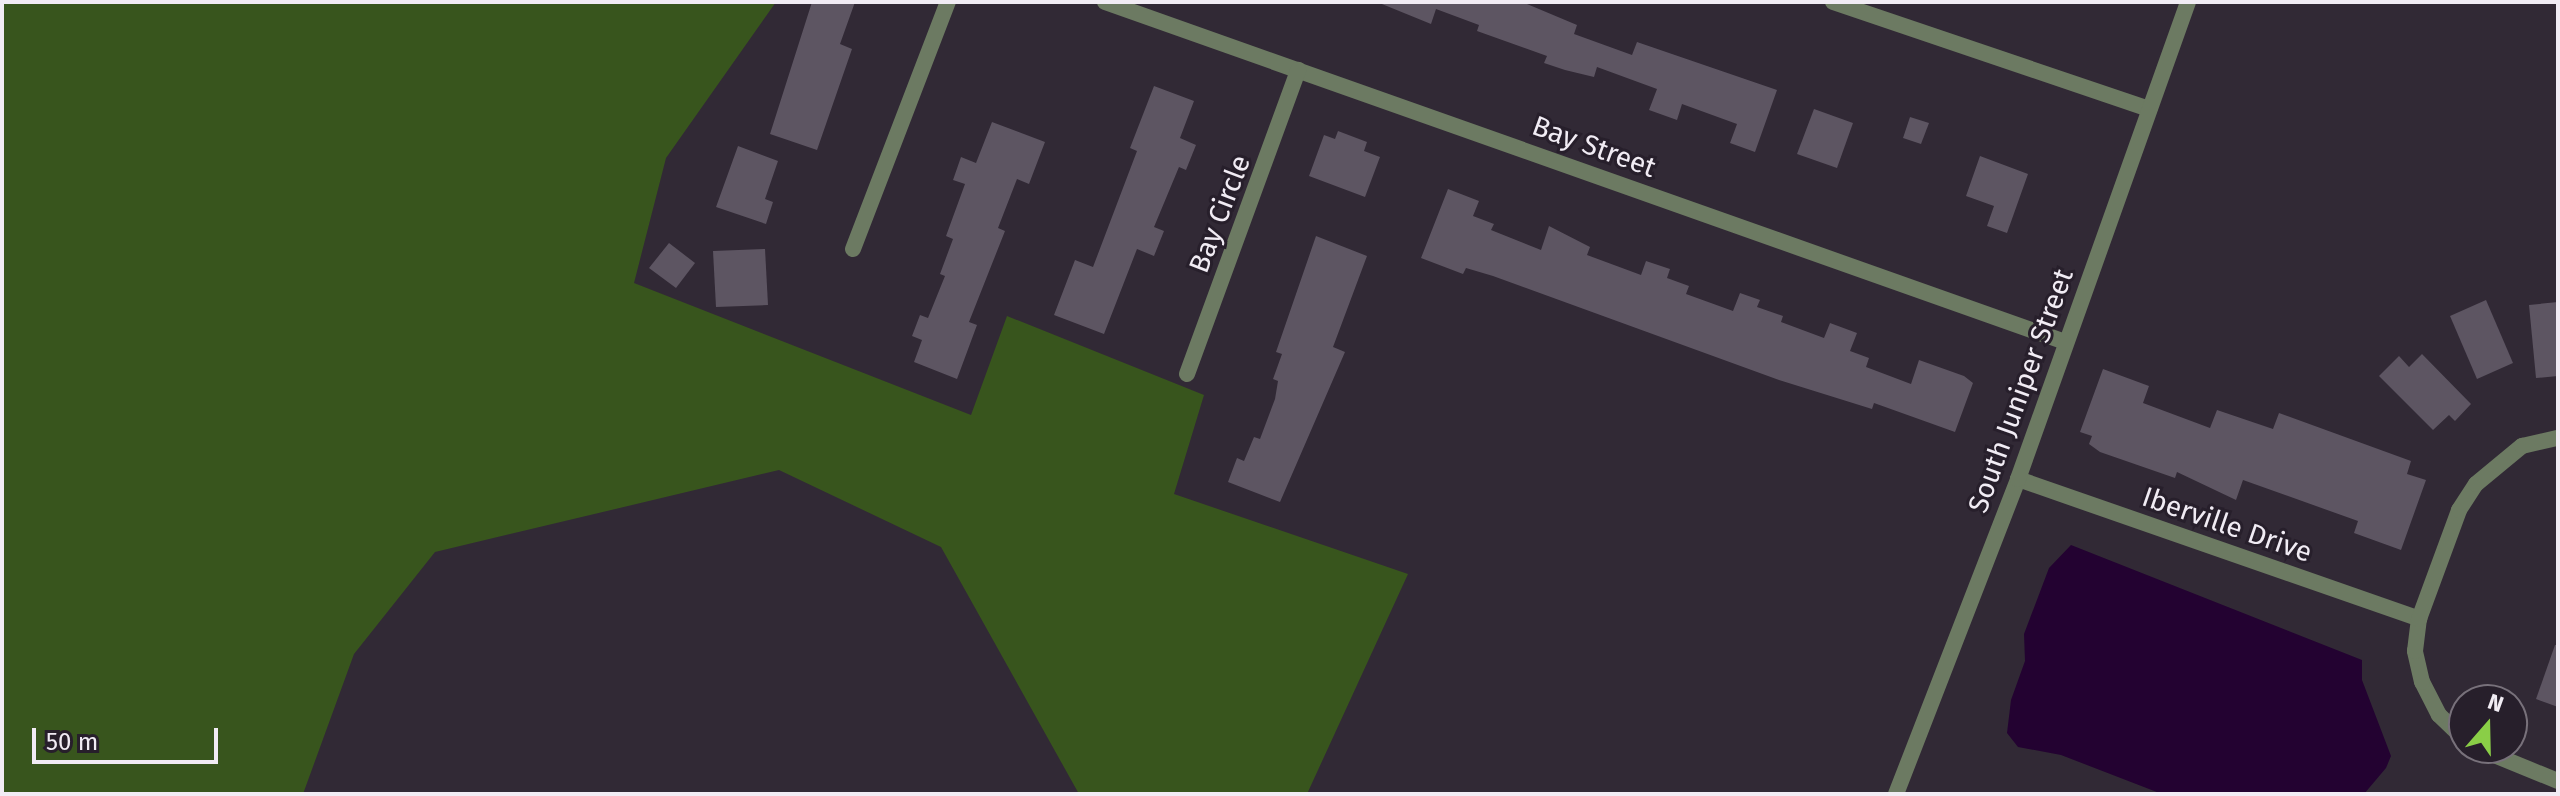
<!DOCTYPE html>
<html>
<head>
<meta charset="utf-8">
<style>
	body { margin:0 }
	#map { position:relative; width:2560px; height:796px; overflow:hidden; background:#312935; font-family:"Fira Sans",sans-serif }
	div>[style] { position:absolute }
	.green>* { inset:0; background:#38551d }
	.water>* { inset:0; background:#230231 }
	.building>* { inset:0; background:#5d5562 }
	.service>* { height:16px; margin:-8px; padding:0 8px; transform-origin:8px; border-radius:8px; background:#6c7a62 }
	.minor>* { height:16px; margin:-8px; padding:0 8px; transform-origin:8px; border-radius:8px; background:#6c7a62 }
	.tertiary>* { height:16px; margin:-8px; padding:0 8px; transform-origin:8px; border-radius:8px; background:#6c7a62 }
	span { translate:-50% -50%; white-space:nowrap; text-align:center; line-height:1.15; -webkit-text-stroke:6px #271f2b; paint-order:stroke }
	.street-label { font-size:28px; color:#f1ecf4 }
	.frame { position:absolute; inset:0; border:4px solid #f1ecf4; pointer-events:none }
	.north { position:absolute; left:2448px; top:684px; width:80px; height:80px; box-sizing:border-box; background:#271f2b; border:2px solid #78717b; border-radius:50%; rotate:20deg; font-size:22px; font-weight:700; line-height:32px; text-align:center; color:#f1ecf4 }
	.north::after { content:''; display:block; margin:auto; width:28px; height:36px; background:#8ace47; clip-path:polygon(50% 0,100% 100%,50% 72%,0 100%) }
	.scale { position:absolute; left:32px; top:728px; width:186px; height:36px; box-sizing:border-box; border:4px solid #f1ecf4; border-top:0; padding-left:10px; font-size:24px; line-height:28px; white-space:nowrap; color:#f1ecf4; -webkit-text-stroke:6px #271f2b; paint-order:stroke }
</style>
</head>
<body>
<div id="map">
	<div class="green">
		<div style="clip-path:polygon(2px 2px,776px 2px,666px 158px,634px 283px,971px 415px,1007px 316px,1204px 395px,1174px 494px,1408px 574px,1307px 794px,1079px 794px,941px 547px,779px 470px,435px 552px,354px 654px,303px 794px,2px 794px)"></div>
	</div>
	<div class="water">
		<div style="clip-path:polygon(2071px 545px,2362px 660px,2362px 680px,2391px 756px,2386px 768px,2364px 794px,2162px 794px,2061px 755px,2018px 747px,2007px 733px,2011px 700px,2025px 661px,2024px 634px,2049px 568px)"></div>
	</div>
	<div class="building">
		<div style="clip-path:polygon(812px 2px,855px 2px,840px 44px,852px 49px,817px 150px,770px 134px)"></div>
		<div style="clip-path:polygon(1377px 2px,1522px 2px,1577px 25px,1574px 34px,1632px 55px,1637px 42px,1777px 90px,1755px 152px,1730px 143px,1737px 124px,1682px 104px,1677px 120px,1649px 110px,1657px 89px,1597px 67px,1594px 77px,1565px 70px,1544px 63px,1547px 56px,1477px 31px,1479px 25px,1436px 9px,1431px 24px)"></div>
		<div style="clip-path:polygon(1154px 86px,1194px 101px,1180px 138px,1196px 145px,1186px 170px,1179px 167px,1154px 227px,1164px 231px,1154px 256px,1137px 249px,1104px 334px,1054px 315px,1075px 260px,1093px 267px,1137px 151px,1130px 148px)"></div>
		<div style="clip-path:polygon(1814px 109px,1853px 123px,1837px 168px,1797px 154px)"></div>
		<div style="clip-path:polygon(1910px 117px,1929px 123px,1921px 144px,1903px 138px)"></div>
		<div style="clip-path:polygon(992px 122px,1045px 142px,1029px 184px,1017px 179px,998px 228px,1005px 231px,969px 322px,977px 325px,957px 379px,914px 362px,922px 340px,912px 336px,920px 315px,928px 318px,945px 276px,940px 274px,953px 239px,946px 236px,965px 184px,953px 180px,961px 157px,976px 163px)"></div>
		<div style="clip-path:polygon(1338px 131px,1367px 142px,1364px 151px,1380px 157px,1365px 197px,1309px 176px,1324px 135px,1335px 139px)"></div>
		<div style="clip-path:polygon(738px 146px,778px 161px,765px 199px,773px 202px,766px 224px,716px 207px)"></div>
		<div style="clip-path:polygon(1980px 156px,2028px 174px,2007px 233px,1987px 226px,1994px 206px,1966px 196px)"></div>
		<div style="clip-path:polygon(1448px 189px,1479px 201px,1473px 216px,1494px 224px,1491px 230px,1541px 250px,1549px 226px,1590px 247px,1587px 255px,1641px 275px,1646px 261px,1670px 269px,1667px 278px,1689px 286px,1686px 294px,1733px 311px,1740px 293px,1760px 300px,1757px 307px,1783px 316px,1781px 322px,1824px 338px,1830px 323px,1857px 333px,1850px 351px,1869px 358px,1866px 367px,1911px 384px,1919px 360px,1964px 376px,1973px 383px,1955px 432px,1874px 403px,1872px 409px,1779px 380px,1493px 276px,1466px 268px,1463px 274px,1421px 258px)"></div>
		<div style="clip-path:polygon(1316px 236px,1367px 256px,1333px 347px,1345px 352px,1280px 502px,1228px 482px,1237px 458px,1244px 461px,1254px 437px,1260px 439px,1275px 399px,1278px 381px,1273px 379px,1282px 354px,1276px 352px)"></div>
		<div style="clip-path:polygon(669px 243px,695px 263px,676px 288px,649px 268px)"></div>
		<div style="clip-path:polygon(765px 249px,768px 305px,716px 307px,713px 251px)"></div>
		<div style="clip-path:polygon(2486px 300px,2513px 363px,2477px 379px,2450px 316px)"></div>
		<div style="clip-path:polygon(2558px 302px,2558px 376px,2536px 378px,2529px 305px)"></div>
		<div style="clip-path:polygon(2422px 354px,2471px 404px,2455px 421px,2449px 415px,2433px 430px,2379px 376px,2399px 356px,2409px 367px)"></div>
		<div style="clip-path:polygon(2103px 369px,2149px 386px,2143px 403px,2210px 428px,2217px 410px,2273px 429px,2279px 413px,2411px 461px,2407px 474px,2426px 480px,2401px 550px,2354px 533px,2358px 521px,2243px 480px,2236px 500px,2177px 472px,2175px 478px,2100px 452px,2089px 444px,2092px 436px,2080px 432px)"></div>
		<div style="clip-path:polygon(2555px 645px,2558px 645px,2558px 707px,2536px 699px)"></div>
	</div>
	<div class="service">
		<div style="left:1833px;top:2px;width:334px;rotate:18.7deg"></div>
	</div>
	<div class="minor">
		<div style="left:1105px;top:2px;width:1018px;rotate:19.5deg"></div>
		<div style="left:853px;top:249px;width:265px;rotate:-69deg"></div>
		<div style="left:1187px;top:374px;width:324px;rotate:-69.9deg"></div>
		<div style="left:2018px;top:479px;width:425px;rotate:19.2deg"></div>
		<div style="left:2464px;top:739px;width:35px;rotate:-136deg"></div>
		<div style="left:2439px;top:715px;width:37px;rotate:-117deg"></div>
		<div style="left:2422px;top:682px;width:32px;rotate:-103deg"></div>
		<div style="left:2415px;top:651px;width:32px;rotate:-83deg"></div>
		<div style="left:2419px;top:619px;width:116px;rotate:-69.8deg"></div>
		<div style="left:2459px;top:510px;width:31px;rotate:-57deg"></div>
		<div style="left:2476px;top:484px;width:60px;rotate:-39.6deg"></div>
		<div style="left:2522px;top:446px;width:37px;rotate:-13deg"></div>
		<div style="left:2477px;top:748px;width:87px;rotate:22.2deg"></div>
	</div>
	<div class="tertiary">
		<div style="left:1896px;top:794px;width:338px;rotate:-68.8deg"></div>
		<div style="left:2018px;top:479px;width:506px;rotate:-70.38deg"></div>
	</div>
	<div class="street-label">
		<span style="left:1594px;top:147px;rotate:20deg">Bay Street</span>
		<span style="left:1220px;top:214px;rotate:-69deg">Bay Circle</span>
		<span style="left:2021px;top:391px;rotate:-70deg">South Juniper Street</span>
		<span style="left:2227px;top:525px;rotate:19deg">Iberville Drive</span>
	</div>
	<div class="frame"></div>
	<div class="north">N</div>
	<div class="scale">50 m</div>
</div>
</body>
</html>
